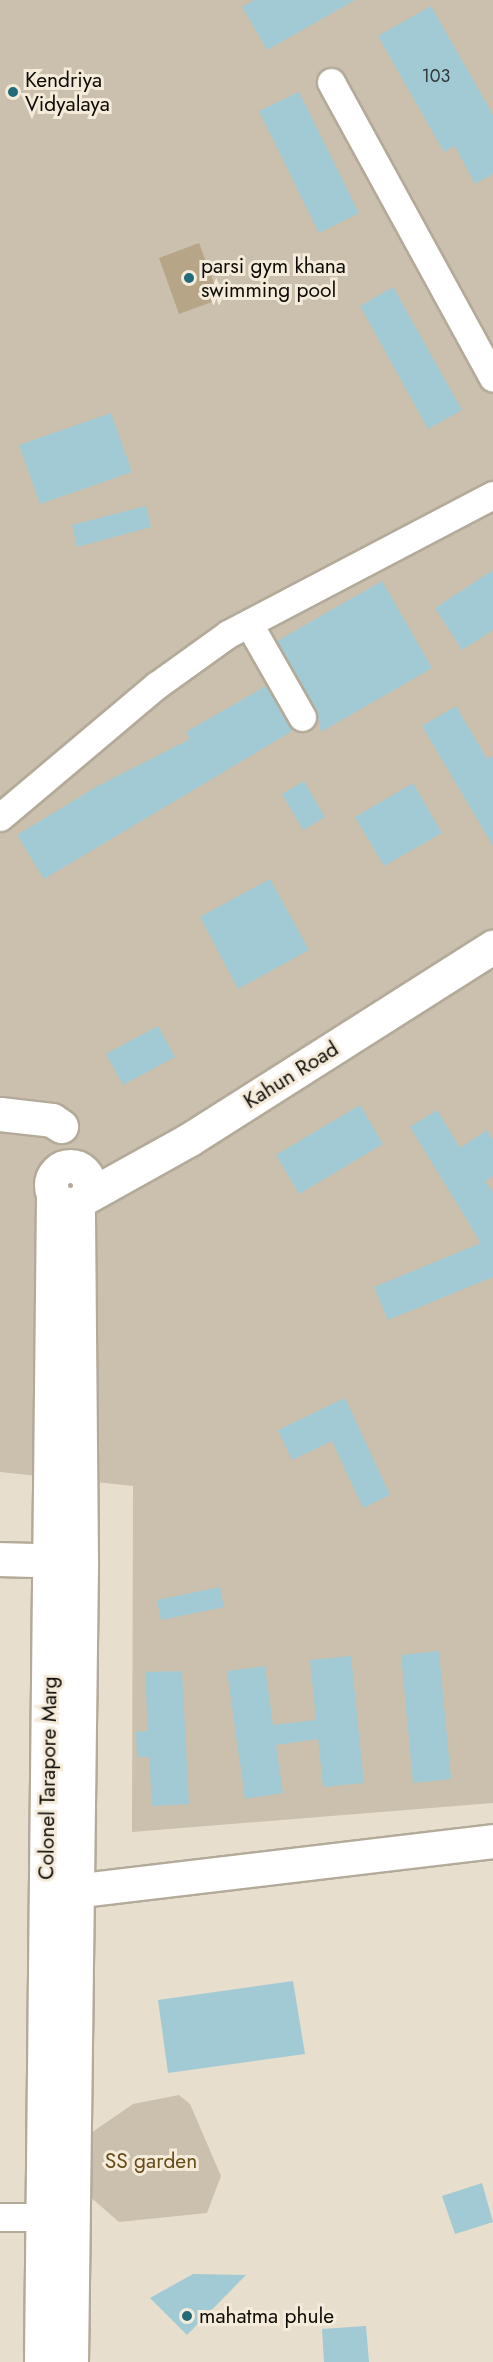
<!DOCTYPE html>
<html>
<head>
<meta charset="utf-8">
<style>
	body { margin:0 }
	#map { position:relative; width:493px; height:2362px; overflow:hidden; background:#e7decd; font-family:Jost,sans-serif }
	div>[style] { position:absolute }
	.green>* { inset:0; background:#cbc0ad }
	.water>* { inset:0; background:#b6a587 }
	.building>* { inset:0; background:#a1cad4 }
	.roads { filter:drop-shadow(2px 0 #b3aa99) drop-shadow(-2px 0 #b3aa99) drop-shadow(0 2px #b3aa99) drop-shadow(0 -2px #b3aa99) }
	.street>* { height:27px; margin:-13.5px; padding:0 13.5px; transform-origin:13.5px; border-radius:13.5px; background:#fff }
	.secondary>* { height:33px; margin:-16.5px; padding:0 16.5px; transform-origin:16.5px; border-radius:16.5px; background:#fff }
	.secondary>.ring { margin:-16.5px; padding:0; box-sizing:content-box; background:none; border:33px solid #fff; border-radius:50% }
	.dots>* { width:16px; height:16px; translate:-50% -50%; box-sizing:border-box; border:3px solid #f4ebda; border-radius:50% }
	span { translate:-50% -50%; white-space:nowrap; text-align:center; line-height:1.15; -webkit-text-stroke:6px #f4ebda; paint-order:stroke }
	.number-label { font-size:18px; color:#333b3a }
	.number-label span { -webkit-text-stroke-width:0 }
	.poi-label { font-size:21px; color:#0e0b06 }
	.left { translate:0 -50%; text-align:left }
	.street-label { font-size:21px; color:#0e0b06 }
	.park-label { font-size:21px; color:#654c18 }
</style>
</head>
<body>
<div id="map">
	<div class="green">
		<div style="clip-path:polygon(0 0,493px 0,493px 1803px,132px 1832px,133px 1486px,0 1472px)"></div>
		<div style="clip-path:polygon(179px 2095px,190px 2104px,221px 2176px,207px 2213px,119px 2222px,88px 2195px,88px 2135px,133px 2104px)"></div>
	</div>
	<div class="water">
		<div style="clip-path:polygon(199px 243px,220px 299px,179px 314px,159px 258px)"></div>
	</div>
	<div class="building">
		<div style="clip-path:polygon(254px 0,355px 0,267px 50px,242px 7px)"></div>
		<div style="clip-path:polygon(431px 6px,493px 115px,493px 174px,475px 184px,455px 146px,444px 152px,378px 36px)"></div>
		<div style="clip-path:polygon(299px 92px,359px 213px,319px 233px,259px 111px)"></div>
		<div style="clip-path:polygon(393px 287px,462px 410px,428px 429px,360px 306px)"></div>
		<div style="clip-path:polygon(111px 413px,132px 472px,40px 504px,19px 445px)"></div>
		<div style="clip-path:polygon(146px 506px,151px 527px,77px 547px,72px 525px)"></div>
		<div style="clip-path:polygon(493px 570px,493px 630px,462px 650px,435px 608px)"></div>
		<div style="clip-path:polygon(382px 581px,432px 668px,321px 732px,316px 709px,277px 641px)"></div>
		<div style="clip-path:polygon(266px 686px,294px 730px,44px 879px,17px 835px,96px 787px,190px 739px,186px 732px)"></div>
		<div style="clip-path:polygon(456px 706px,487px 759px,493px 756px,493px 846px,422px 726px)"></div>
		<div style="clip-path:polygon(304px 781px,325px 817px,303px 830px,282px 794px)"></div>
		<div style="clip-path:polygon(413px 783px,442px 833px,384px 866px,355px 817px)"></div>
		<div style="clip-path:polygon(270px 879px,309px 950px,238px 989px,200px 917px)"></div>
		<div style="clip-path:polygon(158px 1026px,175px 1057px,123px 1085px,106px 1054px)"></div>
		<div style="clip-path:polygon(360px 1105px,383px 1144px,299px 1194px,276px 1155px)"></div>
		<div style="clip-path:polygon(437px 1110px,460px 1148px,487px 1130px,493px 1140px,493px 1176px,485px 1181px,493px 1193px,493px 1277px,388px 1320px,374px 1287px,481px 1243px,410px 1127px)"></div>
		<div style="clip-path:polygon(345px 1398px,390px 1495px,363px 1508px,332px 1441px,292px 1460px,278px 1430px)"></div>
		<div style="clip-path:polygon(220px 1587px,224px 1607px,161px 1620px,157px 1600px)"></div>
		<div style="clip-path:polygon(439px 1651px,451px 1779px,413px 1783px,401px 1655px)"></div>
		<div style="clip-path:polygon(351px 1656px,364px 1783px,323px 1787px,318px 1739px,276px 1745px,283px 1793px,245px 1799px,227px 1671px,265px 1666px,273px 1725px,316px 1720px,310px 1660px)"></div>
		<div style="clip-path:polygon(182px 1671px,189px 1804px,152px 1806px,149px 1757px,137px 1757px,136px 1732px,148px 1731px,145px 1672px)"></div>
		<div style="clip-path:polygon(293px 1981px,305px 2054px,168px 2073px,158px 2000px)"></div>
		<div style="clip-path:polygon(482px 2183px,493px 2222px,455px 2234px,442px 2196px)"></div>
		<div style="clip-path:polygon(193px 2274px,246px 2275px,187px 2335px,150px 2298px)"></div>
		<div style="clip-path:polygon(366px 2326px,369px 2362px,324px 2362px,322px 2329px)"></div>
	</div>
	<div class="roads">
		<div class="street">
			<div style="left:331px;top:82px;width:337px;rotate:61.3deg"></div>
			<div style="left:249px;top:624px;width:107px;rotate:60.3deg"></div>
			<div style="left:0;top:817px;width:205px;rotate:-40.1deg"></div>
			<div style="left:157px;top:685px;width:87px;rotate:-35.7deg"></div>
			<div style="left:228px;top:634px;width:299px;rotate:-27.7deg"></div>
			<div style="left:0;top:2217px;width:63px"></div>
		</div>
		<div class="secondary">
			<div style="left:0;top:1114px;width:52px;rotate:6.6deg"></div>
			<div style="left:52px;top:1120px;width:11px;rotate:34deg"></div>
			<div class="ring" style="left:51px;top:1166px;width:5px;height:5px"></div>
			<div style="left:86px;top:1197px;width:119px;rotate:-29.1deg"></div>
			<div style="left:190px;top:1139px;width:359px;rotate:-32.4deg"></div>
			<div style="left:0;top:1559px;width:73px;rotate:1.6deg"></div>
			<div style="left:57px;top:1893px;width:439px;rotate:-6.8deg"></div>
			<div style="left:41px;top:2362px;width:1167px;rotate:-89.41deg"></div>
			<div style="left:71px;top:2362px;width:801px;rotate:-89.28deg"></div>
			<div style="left:81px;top:1561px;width:358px;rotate:-90.5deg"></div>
		</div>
	</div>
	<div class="dots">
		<div style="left:13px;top:92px;background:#246a79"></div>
		<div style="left:189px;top:278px;background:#246a79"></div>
		<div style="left:187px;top:2316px;background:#246a79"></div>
	</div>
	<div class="number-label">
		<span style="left:436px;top:76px">103</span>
	</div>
	<div class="poi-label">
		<span class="left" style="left:25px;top:92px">Kendriya<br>Vidyalaya</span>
		<span class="left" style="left:201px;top:278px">parsi gym khana<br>swimming pool</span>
		<span class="left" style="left:199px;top:2316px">mahatma phule</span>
	</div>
	<div class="street-label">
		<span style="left:291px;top:1075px;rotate:-32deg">Kahun Road</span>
		<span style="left:48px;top:1778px;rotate:-89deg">Colonel Tarapore Marg</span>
	</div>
	<div class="park-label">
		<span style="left:151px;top:2161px">SS garden</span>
	</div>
</div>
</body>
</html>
